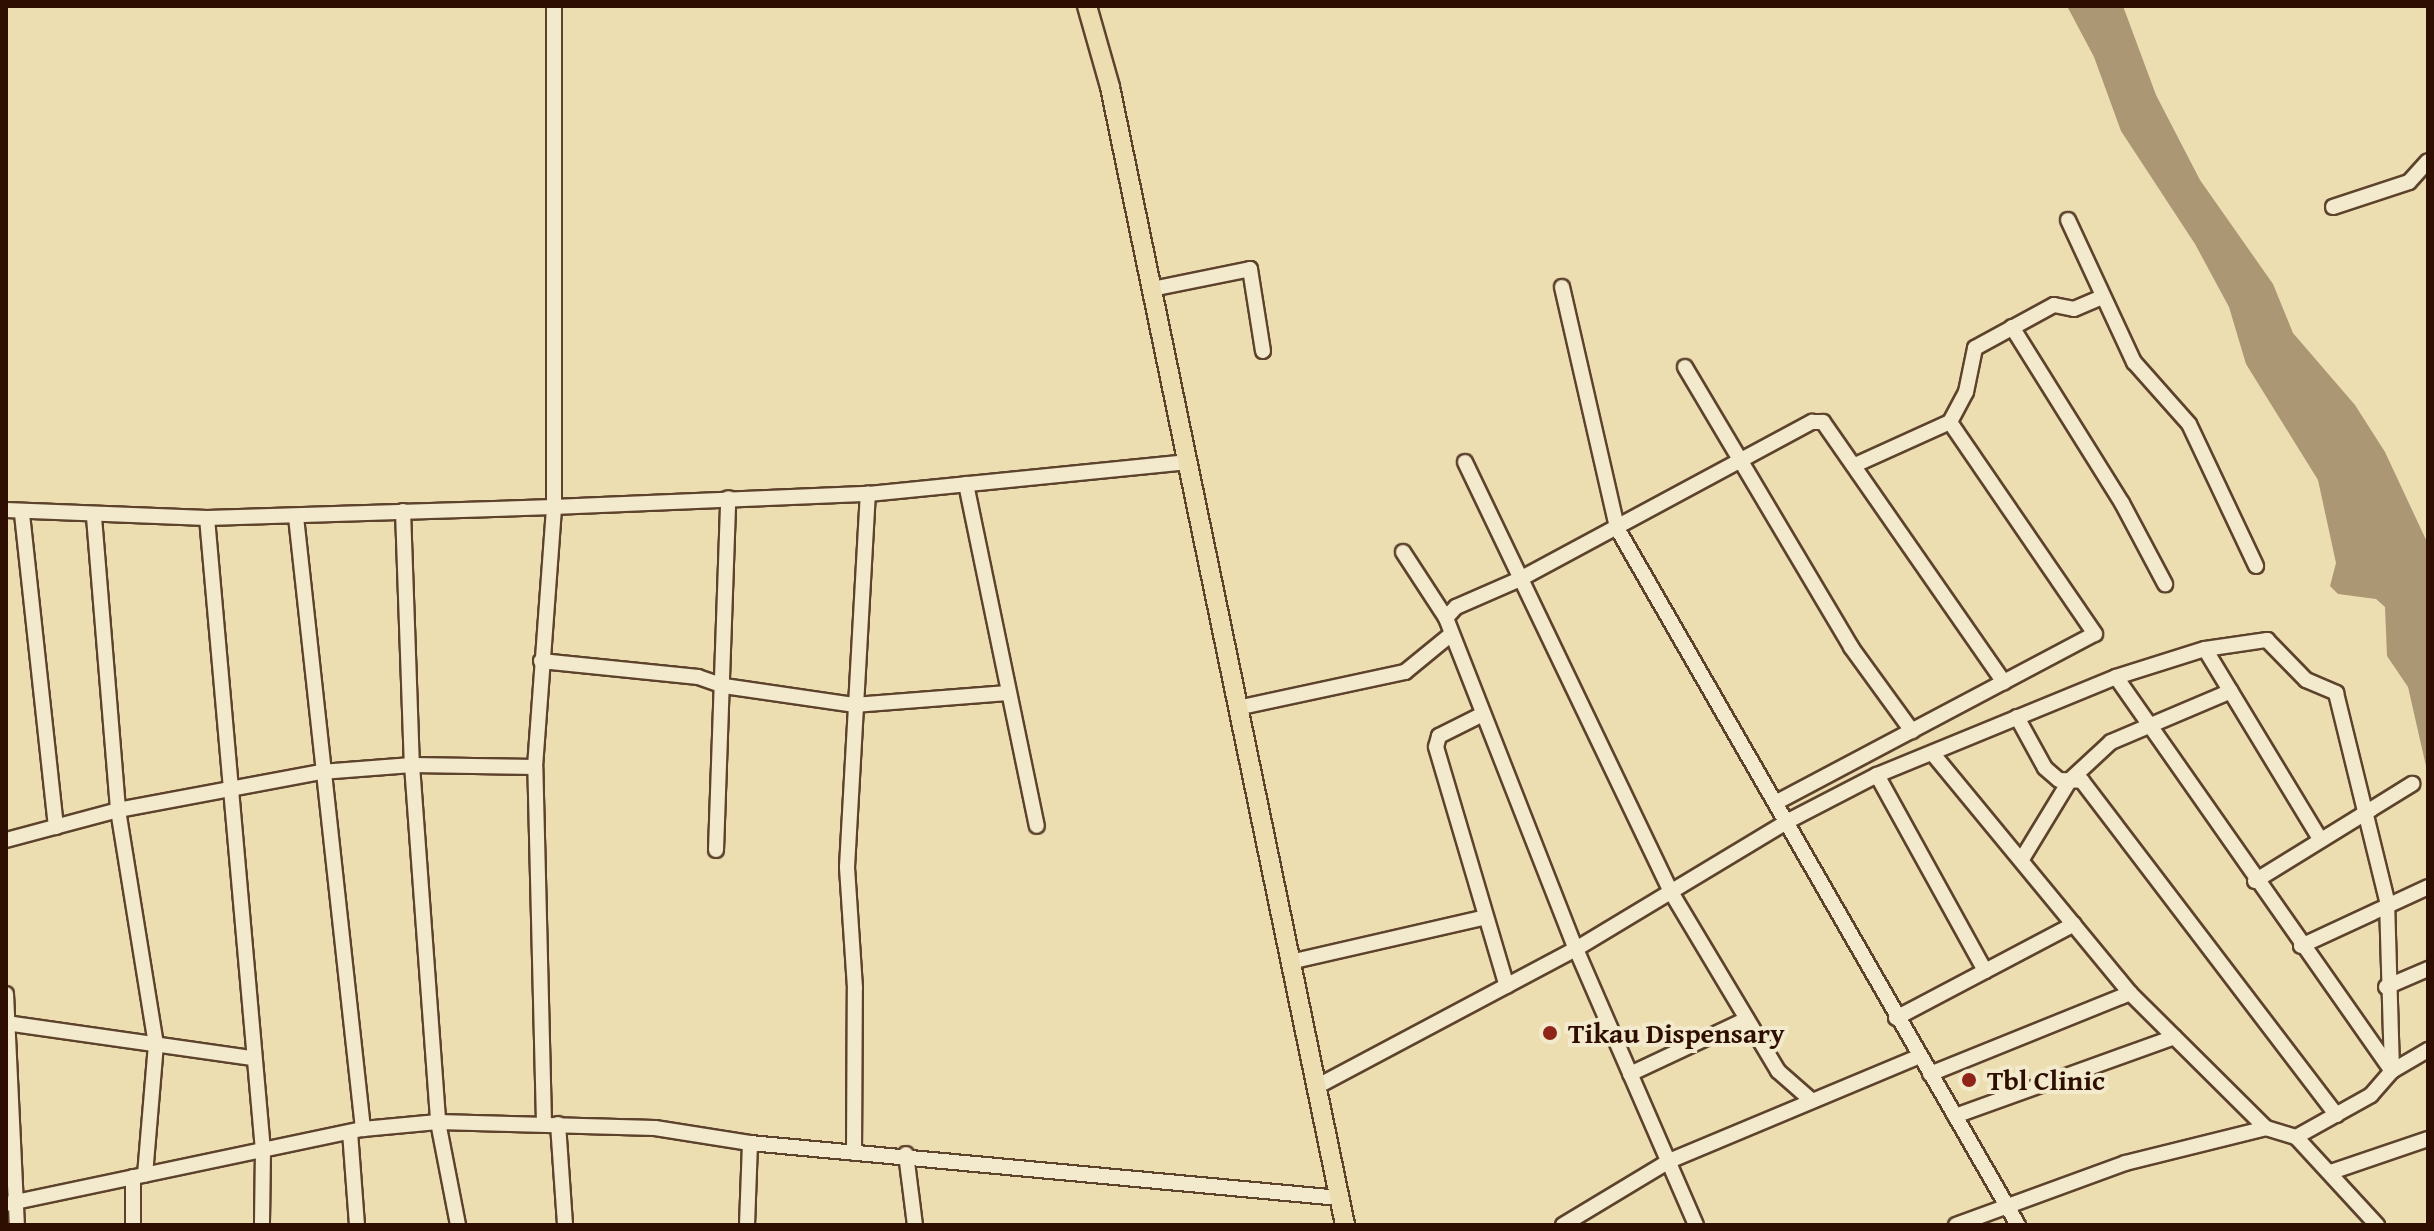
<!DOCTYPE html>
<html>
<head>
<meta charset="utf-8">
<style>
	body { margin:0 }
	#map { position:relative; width:2434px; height:1231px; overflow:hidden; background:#eddeb2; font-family:"Gentium Book Plus",serif }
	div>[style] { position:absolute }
	.water>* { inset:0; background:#ac9775 }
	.roads { filter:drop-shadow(2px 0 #5d422c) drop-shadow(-2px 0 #5d422c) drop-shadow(0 2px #5d422c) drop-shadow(0 -2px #5d422c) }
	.minor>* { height:14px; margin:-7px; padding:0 7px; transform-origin:7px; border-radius:7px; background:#f3eacd }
	.major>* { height:18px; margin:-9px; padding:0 9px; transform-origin:9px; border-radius:9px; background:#eddeb2 }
	.dots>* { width:22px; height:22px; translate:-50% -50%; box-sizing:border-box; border:4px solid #f3eacd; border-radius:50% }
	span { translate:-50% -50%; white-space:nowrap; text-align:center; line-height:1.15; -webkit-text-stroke:8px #f3eacd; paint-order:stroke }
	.poi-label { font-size:28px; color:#2d0e00; font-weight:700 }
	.left { translate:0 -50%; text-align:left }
	.frame { position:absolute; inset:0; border:8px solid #2d0e00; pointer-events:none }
</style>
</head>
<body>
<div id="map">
	<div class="water">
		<div style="clip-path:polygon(2067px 6px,2123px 6px,2156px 95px,2200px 180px,2273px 284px,2293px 333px,2355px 405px,2385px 452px,2428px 544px,2428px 775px,2408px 687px,2387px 656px,2385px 607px,2376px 599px,2338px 594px,2330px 586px,2336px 563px,2318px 480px,2246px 364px,2229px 307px,2195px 244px,2121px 131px,2094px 57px)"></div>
	</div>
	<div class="roads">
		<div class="minor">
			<div style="left:2333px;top:207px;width:80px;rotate:-18.2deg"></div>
			<div style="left:2409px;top:182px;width:28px;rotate:-48deg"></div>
			<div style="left:2068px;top:220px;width:157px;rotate:65.1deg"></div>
			<div style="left:2134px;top:362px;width:83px;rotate:48.4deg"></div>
			<div style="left:2189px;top:424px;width:157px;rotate:64.7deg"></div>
			<div style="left:1562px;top:287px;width:247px;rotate:77.1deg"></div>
			<div style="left:1617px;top:528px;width:804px;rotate:60.09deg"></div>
			<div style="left:1152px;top:289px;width:100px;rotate:-11.5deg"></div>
			<div style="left:1250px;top:269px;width:83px;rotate:81deg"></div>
			<div style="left:2012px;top:327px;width:208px;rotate:58deg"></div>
			<div style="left:2122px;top:503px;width:92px;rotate:62deg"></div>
			<div style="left:1685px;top:367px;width:326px;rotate:59.3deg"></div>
			<div style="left:1851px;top:647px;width:104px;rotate:54deg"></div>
			<div style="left:1465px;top:462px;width:477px;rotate:64.4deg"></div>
			<div style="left:1671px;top:892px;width:209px;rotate:59.1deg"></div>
			<div style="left:1778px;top:1071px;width:44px;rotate:41.3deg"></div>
			<div style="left:1855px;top:465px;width:104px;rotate:-24.4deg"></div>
			<div style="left:1950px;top:422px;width:34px;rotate:-62deg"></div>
			<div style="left:1966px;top:392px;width:45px;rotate:-78.4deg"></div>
			<div style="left:1975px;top:348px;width:90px;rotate:-28.6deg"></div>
			<div style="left:2054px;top:305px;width:20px;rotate:11deg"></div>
			<div style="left:2074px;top:309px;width:28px;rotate:-23deg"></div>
			<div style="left:966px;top:484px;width:349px;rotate:78.3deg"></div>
			<div style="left:6px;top:510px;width:201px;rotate:2.3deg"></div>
			<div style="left:207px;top:518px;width:347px;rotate:-1.8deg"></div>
			<div style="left:554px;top:507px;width:314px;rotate:-2.4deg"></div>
			<div style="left:868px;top:494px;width:320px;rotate:-5.7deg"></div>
			<div style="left:403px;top:511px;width:254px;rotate:88deg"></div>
			<div style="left:412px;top:765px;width:358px;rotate:85.8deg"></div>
			<div style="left:438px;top:1122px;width:105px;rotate:79deg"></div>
			<div style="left:22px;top:514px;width:315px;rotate:83.8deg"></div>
			<div style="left:94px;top:517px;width:294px;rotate:85.3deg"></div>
			<div style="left:118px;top:810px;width:237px;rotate:80.8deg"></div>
			<div style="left:156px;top:1044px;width:131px;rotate:94.8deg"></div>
			<div style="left:296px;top:517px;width:616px;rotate:83.75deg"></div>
			<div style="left:207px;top:518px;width:634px;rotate:84.94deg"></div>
			<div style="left:263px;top:1150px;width:75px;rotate:90.8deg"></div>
			<div style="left:1403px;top:552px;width:79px;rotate:56.9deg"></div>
			<div style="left:1446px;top:618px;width:356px;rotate:68.6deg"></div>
			<div style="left:1576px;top:949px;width:301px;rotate:66.5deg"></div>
			<div style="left:1446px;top:618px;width:15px;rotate:-48deg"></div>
			<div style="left:1456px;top:607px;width:70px;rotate:-23.6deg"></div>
			<div style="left:1520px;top:579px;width:332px;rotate:-28.3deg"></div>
			<div style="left:1812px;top:422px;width:11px"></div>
			<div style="left:1823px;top:422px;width:317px;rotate:55.2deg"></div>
			<div style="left:2205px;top:649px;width:222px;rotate:58.8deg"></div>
			<div style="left:541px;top:661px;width:158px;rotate:5.8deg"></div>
			<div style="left:698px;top:677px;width:28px;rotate:19deg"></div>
			<div style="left:724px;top:686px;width:131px;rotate:8.3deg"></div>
			<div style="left:854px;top:705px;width:154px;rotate:-4.5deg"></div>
			<div style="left:2116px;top:677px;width:481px;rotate:55deg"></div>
			<div style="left:1237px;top:708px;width:172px;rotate:-12.1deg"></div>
			<div style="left:1405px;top:672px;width:57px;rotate:-39.3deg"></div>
			<div style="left:1481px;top:715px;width:47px;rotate:153.4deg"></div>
			<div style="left:1439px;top:736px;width:11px;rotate:105deg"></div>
			<div style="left:1436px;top:747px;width:249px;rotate:73.5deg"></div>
			<div style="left:2017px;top:717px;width:58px;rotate:61.2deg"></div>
			<div style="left:2045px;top:768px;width:18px;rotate:41deg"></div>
			<div style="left:2059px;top:780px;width:23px;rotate:2deg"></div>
			<div style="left:2082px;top:781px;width:420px;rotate:52.7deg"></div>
			<div style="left:1933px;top:754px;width:310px;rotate:50.5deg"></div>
			<div style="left:2130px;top:993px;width:192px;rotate:44.8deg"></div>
			<div style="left:2266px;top:1128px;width:31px;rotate:17deg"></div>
			<div style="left:2296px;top:1137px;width:120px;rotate:47.4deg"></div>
			<div style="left:1877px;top:775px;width:224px;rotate:61.1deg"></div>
			<div style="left:1779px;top:801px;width:357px;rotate:-27.9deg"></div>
			<div style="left:2095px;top:634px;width:257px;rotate:-124.4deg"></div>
			<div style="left:6px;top:840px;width:116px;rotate:-15deg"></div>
			<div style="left:118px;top:810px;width:207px;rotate:-10.6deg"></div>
			<div style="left:321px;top:772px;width:91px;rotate:-4.4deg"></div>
			<div style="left:412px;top:765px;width:123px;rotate:0.9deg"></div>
			<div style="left:716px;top:850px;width:352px;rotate:-88deg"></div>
			<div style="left:2022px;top:859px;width:92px;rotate:-58.7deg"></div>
			<div style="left:2070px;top:780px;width:56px;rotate:-42.8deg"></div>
			<div style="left:2111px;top:742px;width:130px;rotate:-23deg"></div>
			<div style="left:2255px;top:881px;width:185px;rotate:-31.7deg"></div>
			<div style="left:2301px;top:946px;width:140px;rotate:-24.9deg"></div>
			<div style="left:1290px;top:962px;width:201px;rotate:-12.9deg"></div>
			<div style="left:2386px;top:987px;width:46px;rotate:-23.2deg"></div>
			<div style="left:6px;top:994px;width:231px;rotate:87.3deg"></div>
			<div style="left:1896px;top:1018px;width:201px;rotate:-27.8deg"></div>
			<div style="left:6px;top:1023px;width:249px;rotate:8.1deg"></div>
			<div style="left:1630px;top:1074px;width:129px;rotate:-25.2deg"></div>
			<div style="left:1930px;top:1074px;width:216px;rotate:-22deg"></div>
			<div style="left:1316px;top:1087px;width:294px;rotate:-28deg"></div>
			<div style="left:1576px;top:949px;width:250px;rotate:-31.1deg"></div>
			<div style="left:1790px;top:820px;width:98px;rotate:-27.3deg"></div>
			<div style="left:1877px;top:775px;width:258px;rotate:-22.3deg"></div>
			<div style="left:2116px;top:677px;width:93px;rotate:-17.5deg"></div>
			<div style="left:2205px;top:649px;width:63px;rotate:-8.3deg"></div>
			<div style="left:2267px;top:640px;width:56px;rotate:45.7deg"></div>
			<div style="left:2306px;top:680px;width:33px;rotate:23deg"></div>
			<div style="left:2336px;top:693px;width:214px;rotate:76.2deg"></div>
			<div style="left:2387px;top:901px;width:170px;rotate:88.3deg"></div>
			<div style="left:1955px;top:1116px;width:233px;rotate:-19.8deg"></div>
			<div style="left:544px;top:1123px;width:356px;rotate:-91.4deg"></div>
			<div style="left:535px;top:767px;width:261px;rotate:-85.8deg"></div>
			<div style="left:554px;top:507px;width:501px;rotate:-90deg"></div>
			<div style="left:558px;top:1124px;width:101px;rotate:86deg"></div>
			<div style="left:350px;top:1132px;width:93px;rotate:85.7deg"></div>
			<div style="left:2296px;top:1137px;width:86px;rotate:-29.2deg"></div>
			<div style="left:2371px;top:1095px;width:32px;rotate:-49deg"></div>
			<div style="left:2392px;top:1071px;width:42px;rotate:-30.3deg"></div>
			<div style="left:854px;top:1153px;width:165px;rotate:-89.7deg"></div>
			<div style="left:855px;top:988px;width:121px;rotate:-93.8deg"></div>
			<div style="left:847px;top:867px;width:374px;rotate:-86.8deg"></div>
			<div style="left:906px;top:1154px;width:72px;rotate:82.8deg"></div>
			<div style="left:2331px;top:1172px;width:102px;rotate:-18.8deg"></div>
			<div style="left:6px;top:1204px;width:365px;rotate:-11.9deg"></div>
			<div style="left:363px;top:1129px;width:75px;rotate:-5.3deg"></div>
			<div style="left:438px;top:1122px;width:217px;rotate:1.6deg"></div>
			<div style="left:655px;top:1128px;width:96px;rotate:9deg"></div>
			<div style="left:750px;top:1143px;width:593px;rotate:5.33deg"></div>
			<div style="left:133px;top:1225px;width:48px;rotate:-90deg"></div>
			<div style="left:747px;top:1225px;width:82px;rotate:-87.9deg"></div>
			<div style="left:1563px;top:1225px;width:124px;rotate:-31.1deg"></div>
			<div style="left:1669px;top:1161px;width:270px;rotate:-22.7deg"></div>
			<div style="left:1956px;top:1225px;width:180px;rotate:-20.1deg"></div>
			<div style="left:2125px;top:1163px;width:145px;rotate:-13.9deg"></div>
		</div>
		<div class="major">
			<div style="left:1087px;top:6px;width:84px;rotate:74.1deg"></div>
			<div style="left:1110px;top:87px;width:1162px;rotate:78.33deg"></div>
		</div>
	</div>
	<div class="dots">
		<div style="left:1550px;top:1033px;background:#8f2418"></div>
		<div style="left:1969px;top:1080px;background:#8f2418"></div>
	</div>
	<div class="poi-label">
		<span class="left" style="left:1568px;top:1033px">Tikau Dispensary</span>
		<span class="left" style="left:1987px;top:1080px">Tbl Clinic</span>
	</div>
	<div class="frame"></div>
</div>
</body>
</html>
